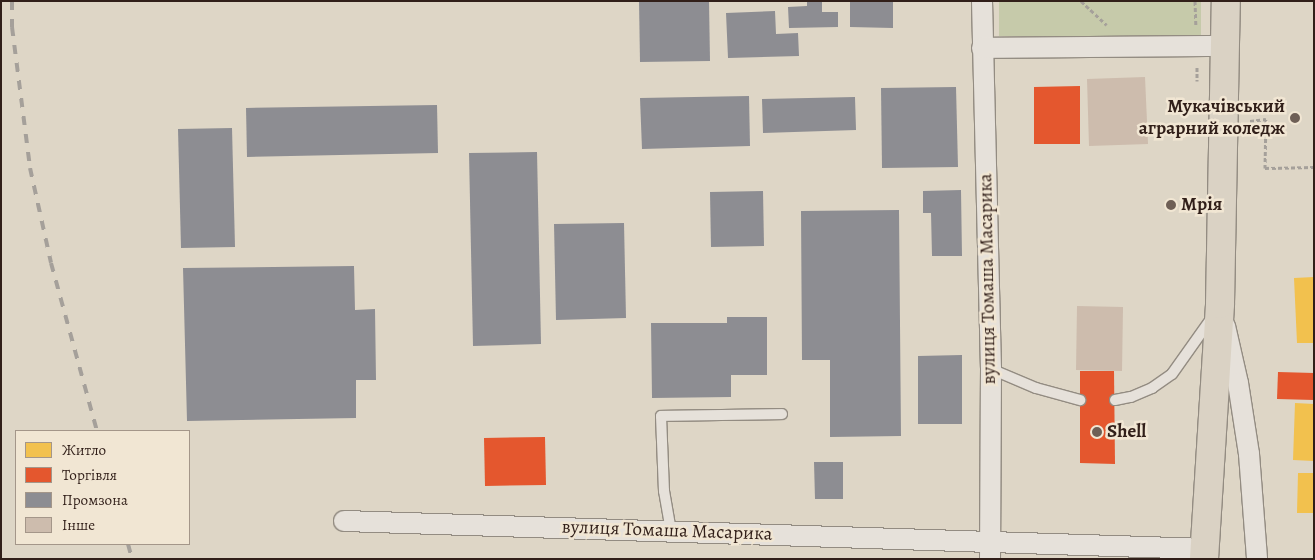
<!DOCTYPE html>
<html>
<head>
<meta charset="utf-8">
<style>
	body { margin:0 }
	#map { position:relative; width:1315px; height:560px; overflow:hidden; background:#ded6c6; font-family:Alegreya,serif }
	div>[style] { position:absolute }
	.green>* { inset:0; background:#c6caaa }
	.homes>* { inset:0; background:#f2c14e }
	.shops>* { inset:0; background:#e4572e }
	.industry>* { inset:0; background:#8d8d92 }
	.building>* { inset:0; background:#cdbcad }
	.path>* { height:3px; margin-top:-1.5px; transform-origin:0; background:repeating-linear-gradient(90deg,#a5a09a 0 4px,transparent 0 6.5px) }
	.roads { filter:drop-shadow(1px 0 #938c82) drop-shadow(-1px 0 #938c82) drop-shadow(0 1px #938c82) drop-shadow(0 -1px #938c82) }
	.lane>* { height:10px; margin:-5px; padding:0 5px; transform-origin:5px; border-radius:5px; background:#e6e1da }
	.street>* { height:20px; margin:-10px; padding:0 10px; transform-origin:10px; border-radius:10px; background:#e6e1da }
	.primary>* { height:28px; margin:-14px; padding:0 14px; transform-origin:14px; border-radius:14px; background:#dad2c4 }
	.rail>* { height:4px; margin-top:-2px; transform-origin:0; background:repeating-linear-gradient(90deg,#a5a09a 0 9px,transparent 0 18px) }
	.dots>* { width:14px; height:14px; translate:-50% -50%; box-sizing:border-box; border:2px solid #f1e6d3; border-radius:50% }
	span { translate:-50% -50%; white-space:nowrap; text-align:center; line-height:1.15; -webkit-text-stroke:5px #f1e6d3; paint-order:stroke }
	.poi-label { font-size:19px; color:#311f19; font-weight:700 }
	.right { translate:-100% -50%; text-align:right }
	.left { translate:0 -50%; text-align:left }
	.street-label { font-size:19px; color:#311f19 }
	.frame { position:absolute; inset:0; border:2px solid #311f19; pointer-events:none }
	.legend { position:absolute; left:15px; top:430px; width:175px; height:115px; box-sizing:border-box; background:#f1e6d3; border:1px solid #a49689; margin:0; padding:6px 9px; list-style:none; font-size:15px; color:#311f19 }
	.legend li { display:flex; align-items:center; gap:10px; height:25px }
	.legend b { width:25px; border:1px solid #a49689 }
</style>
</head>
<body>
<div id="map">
	<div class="green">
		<div style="clip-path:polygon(999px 1px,1201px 1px,1201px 38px,999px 36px)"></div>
	</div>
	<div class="homes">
		<div style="clip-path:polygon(1314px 277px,1314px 343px,1297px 343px,1294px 278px)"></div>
		<div style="clip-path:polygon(1295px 403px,1314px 404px,1314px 461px,1293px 460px)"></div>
		<div style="clip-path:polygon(1298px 473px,1314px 473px,1314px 513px,1297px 513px)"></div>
	</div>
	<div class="shops">
		<div style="clip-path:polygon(1080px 86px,1080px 144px,1034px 144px,1034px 87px)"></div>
		<div style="clip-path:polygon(1080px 371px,1114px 371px,1115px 464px,1080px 463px)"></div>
		<div style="clip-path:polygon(1278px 372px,1314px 373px,1314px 400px,1277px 399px)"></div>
		<div style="clip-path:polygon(545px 437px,546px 485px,485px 486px,484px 438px)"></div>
	</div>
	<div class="industry">
		<div style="clip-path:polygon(639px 1px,709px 1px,710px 61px,640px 62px)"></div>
		<div style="clip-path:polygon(807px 1px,822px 1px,822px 12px,838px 12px,838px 27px,789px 28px,788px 7px,807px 6px)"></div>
		<div style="clip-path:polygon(850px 1px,893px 1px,893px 28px,850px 27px)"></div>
		<div style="clip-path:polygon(775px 11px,776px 34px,798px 33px,799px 56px,728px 58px,726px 13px)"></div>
		<div style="clip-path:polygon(956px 87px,958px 167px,882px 168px,881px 88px)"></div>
		<div style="clip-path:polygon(749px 96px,750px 146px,642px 149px,640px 98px)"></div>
		<div style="clip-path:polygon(855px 97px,856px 130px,763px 133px,762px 99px)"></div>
		<div style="clip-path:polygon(437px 105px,438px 153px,247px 157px,246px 108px)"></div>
		<div style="clip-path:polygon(232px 128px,235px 247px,181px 248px,178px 129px)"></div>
		<div style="clip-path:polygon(537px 152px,541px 344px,473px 346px,469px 153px)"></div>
		<div style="clip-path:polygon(961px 190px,962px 256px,932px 256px,931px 213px,923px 213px,923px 191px)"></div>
		<div style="clip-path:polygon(763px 191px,764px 246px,711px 247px,710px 192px)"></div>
		<div style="clip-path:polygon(899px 210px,901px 436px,830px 437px,830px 360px,802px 360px,801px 211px)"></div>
		<div style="clip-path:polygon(624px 223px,626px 318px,556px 320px,554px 224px)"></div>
		<div style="clip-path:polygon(354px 266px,355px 310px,375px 309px,376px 380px,356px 380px,356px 418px,187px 421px,183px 268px)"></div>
		<div style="clip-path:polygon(727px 317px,767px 317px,767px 375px,731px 375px,731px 397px,652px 398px,651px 323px,727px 323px)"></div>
		<div style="clip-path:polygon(962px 355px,962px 424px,918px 424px,918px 356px)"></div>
		<div style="clip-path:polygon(814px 462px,843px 462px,843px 499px,815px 499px)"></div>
	</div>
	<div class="building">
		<div style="clip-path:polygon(1145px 77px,1148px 144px,1089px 146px,1087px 79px)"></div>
		<div style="clip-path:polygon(1077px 306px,1123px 307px,1122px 371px,1076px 370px)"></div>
	</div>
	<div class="path">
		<div style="left:1081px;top:1px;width:35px;rotate:43deg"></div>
		<div style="left:1195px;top:1px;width:25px;rotate:88deg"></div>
		<div style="left:1197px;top:67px;width:14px;rotate:90deg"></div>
		<div style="left:1250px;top:121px;width:16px;rotate:-7deg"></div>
		<div style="left:1266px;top:119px;width:49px;rotate:91.2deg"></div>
		<div style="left:1265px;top:168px;width:49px;rotate:-1.2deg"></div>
	</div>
	<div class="roads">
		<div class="lane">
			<div style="left:991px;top:369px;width:49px;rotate:22.9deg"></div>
			<div style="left:1036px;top:388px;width:46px;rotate:15.3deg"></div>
			<div style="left:1115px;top:400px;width:16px;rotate:-11deg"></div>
			<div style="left:1131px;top:397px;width:23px;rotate:-23deg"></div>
			<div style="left:1152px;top:388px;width:24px;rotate:-35deg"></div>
			<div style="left:1172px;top:374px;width:71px;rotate:-54.7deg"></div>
			<div style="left:671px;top:531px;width:41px;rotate:-99.9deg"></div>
			<div style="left:664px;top:491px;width:75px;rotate:-92.3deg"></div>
			<div style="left:661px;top:416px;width:121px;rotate:-0.9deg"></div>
		</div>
		<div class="street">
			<div style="left:982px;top:1px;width:368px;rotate:88.6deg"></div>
			<div style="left:991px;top:369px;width:190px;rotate:90.3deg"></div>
			<div style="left:982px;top:48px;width:244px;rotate:-0.5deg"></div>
			<div style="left:1225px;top:326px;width:58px;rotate:77.2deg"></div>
			<div style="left:1238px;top:383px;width:72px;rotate:81.2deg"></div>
			<div style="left:1249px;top:454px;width:105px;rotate:85.6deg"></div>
			<div style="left:344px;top:521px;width:861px;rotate:1.86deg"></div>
		</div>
		<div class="primary">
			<div style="left:1204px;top:559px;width:256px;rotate:-86.4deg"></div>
			<div style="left:1220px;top:304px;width:303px;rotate:-88.9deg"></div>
		</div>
	</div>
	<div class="rail">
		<div style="left:12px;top:1px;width:26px;rotate:90deg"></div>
		<div style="left:12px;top:27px;width:142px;rotate:82.7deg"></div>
		<div style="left:30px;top:168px;width:97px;rotate:77.5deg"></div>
		<div style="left:51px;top:263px;width:174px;rotate:74.7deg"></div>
		<div style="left:128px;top:544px;width:16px;rotate:75deg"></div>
	</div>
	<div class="dots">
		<div style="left:1295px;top:118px;background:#6e5f56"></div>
		<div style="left:1171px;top:205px;background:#6e5f56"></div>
		<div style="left:1097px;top:432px;background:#6e5f56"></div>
	</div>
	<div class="poi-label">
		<span class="right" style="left:1285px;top:118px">Мукачівський<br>аграрний коледж</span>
		<span class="left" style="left:1181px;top:205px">Мрія</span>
		<span class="left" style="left:1107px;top:432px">Shell</span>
	</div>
	<div class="street-label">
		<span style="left:988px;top:279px;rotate:-91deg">вулиця Томаша Масарика</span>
		<span style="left:667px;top:531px;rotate:2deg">вулиця Томаша Масарика</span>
	</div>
	<div class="frame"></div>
	<ul class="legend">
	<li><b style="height:14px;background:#f2c14e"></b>Житло</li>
	<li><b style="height:14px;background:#e4572e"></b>Торгівля</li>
	<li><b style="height:14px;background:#8d8d92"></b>Промзона</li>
	<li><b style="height:14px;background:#cdbcad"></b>Інше</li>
	</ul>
</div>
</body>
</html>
